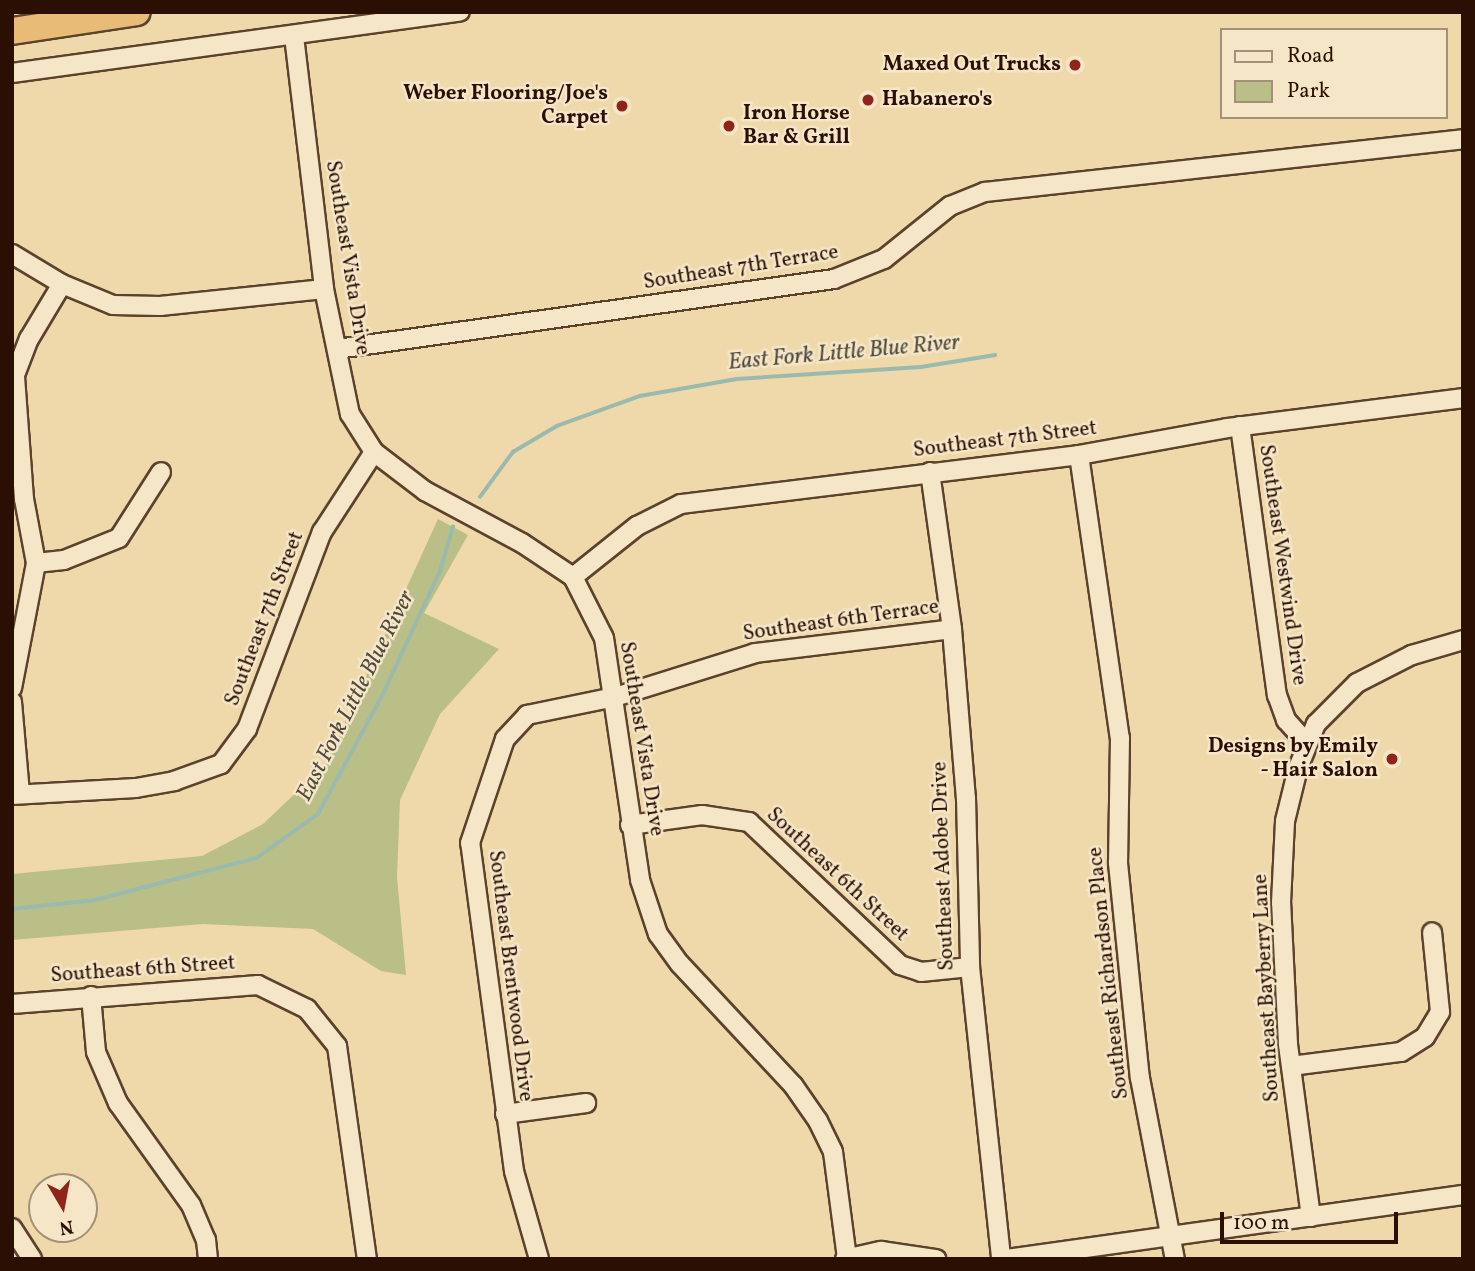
<!DOCTYPE html>
<html>
<head>
<meta charset="utf-8">
<style>
	body { margin:0 }
	#map { position:relative; width:1475px; height:1271px; overflow:hidden; background:#efd9ab; font-family:Vollkorn,serif }
	div>[style] { position:absolute }
	.green>* { inset:0; background:#babf88 }
	.stream>* { height:3.5px; margin:-1.75px; padding:0 1.75px; transform-origin:1.75px; border-radius:1.75px; background:#9abaad }
	.roads { filter:drop-shadow(2px 0 #5b422c) drop-shadow(-2px 0 #5b422c) drop-shadow(0 2px #5b422c) drop-shadow(0 -2px #5b422c) }
	.minor>* { height:18px; margin:-9px; padding:0 9px; transform-origin:9px; border-radius:9px; background:#f5e6c8 }
	.highway>* { height:26px; margin:-13px; padding:0 13px; transform-origin:13px; border-radius:13px; background:#e8bc76 }
	.dots>* { width:19px; height:19px; translate:-50% -50%; box-sizing:border-box; border:4px solid #f5e6c8; border-radius:50% }
	span { translate:-50% -50%; white-space:nowrap; text-align:center; line-height:1.15; -webkit-text-stroke:5px #f5e6c8; paint-order:stroke }
	.poi-label { font-size:21px; color:#2a0f02; font-weight:700 }
	.right { translate:-100% -50%; text-align:right }
	.left { translate:0 -50%; text-align:left }
	.street-label { font-size:21px; color:#2a0f02 }
	.water-label { font-size:23px; color:#514b3e; font-style:italic }
	.frame { position:absolute; inset:0; border:14px solid #2a0f02; pointer-events:none }
	.legend { position:absolute; left:1220px; top:28px; width:228px; height:91px; box-sizing:border-box; background:#f5e6c8; border:2px solid #a49079; margin:0; padding:9px 12px; list-style:none; font-size:21px; color:#2a0f02 }
	.legend li { display:flex; align-items:center; gap:14px; height:35px }
	.legend b { width:35px; border:2px solid #a49079 }
	.north { position:absolute; left:28px; top:1173px; width:70px; height:70px; box-sizing:border-box; background:#f5e6c8; border:2px solid #a49079; border-radius:50%; rotate:170deg; font-size:19px; font-weight:700; line-height:28px; text-align:center; color:#2a0f02 }
	.north::after { content:''; display:block; margin:auto; width:24px; height:32px; background:#8f2418; clip-path:polygon(50% 0,100% 100%,50% 72%,0 100%) }
	.scale { position:absolute; left:1220px; top:1212px; width:178px; height:32px; box-sizing:border-box; border:4px solid #2a0f02; border-top:0; padding-left:9px; font-size:21px; line-height:24px; white-space:nowrap; color:#2a0f02; -webkit-text-stroke:5px #f5e6c8; paint-order:stroke }
</style>
</head>
<body>
<div id="map">
	<div class="green">
		<div style="clip-path:polygon(438px 519px,468px 535px,424px 613px,499px 649px,440px 714px,400px 800px,397px 877px,406px 975px,381px 971px,313px 929px,203px 924px,12px 940px,12px 874px,202px 856px,263px 824px,326px 764px)"></div>
	</div>
	<div class="stream">
		<div style="left:480px;top:497px;width:56px;rotate:-53.7deg"></div>
		<div style="left:513px;top:452px;width:51px;rotate:-30.6deg"></div>
		<div style="left:557px;top:426px;width:88px;rotate:-19.9deg"></div>
		<div style="left:640px;top:396px;width:98px;rotate:-9.9deg"></div>
		<div style="left:737px;top:379px;width:184px;rotate:-3.7deg"></div>
		<div style="left:921px;top:367px;width:75px;rotate:-9.2deg"></div>
		<div style="left:12px;top:909px;width:83px;rotate:-6.2deg"></div>
		<div style="left:95px;top:900px;width:167px;rotate:-14.5deg"></div>
		<div style="left:257px;top:858px;width:75px;rotate:-35.8deg"></div>
		<div style="left:318px;top:814px;width:134px;rotate:-61.5deg"></div>
		<div style="left:382px;top:696px;width:138px;rotate:-65.1deg"></div>
		<div style="left:440px;top:571px;width:46px;rotate:-73.5deg"></div>
	</div>
	<div class="roads">
		<div class="minor">
			<div style="left:294px;top:36px;width:255px;rotate:83.2deg"></div>
			<div style="left:324px;top:289px;width:128px;rotate:78.3deg"></div>
			<div style="left:350px;top:414px;width:45px;rotate:57.7deg"></div>
			<div style="left:374px;top:452px;width:64px;rotate:37.4deg"></div>
			<div style="left:425px;top:491px;width:110px;rotate:28.2deg"></div>
			<div style="left:522px;top:543px;width:61px;rotate:33.7deg"></div>
			<div style="left:573px;top:577px;width:68px;rotate:63.1deg"></div>
			<div style="left:604px;top:638px;width:245px;rotate:81.5deg"></div>
			<div style="left:640px;top:880px;width:57px;rotate:71.6deg"></div>
			<div style="left:658px;top:934px;width:37px;rotate:54deg"></div>
			<div style="left:680px;top:964px;width:166px;rotate:47deg"></div>
			<div style="left:793px;top:1085px;width:44px;rotate:55.2deg"></div>
			<div style="left:818px;top:1121px;width:34px;rotate:64deg"></div>
			<div style="left:833px;top:1152px;width:107px;rotate:82.5deg"></div>
			<div style="left:12px;top:73px;width:452px;rotate:-7.8deg"></div>
			<div style="left:12px;top:254px;width:58px;rotate:31deg"></div>
			<div style="left:62px;top:284px;width:55px;rotate:22.4deg"></div>
			<div style="left:113px;top:305px;width:47px;rotate:1.2deg"></div>
			<div style="left:160px;top:306px;width:165px;rotate:-5.9deg"></div>
			<div style="left:337px;top:349px;width:502px;rotate:-8.02deg"></div>
			<div style="left:834px;top:279px;width:54px;rotate:-21.8deg"></div>
			<div style="left:884px;top:259px;width:85px;rotate:-38.8deg"></div>
			<div style="left:950px;top:206px;width:38px;rotate:-22deg"></div>
			<div style="left:985px;top:192px;width:481px;rotate:-6.3deg"></div>
			<div style="left:1240px;top:426px;width:272px;rotate:82.2deg"></div>
			<div style="left:1277px;top:695px;width:27px;rotate:70deg"></div>
			<div style="left:1286px;top:720px;width:31px;rotate:48deg"></div>
			<div style="left:1079px;top:455px;width:286px;rotate:81.8deg"></div>
			<div style="left:1120px;top:738px;width:125px;rotate:90.9deg"></div>
			<div style="left:1118px;top:863px;width:216px;rotate:84.2deg"></div>
			<div style="left:1140px;top:1078px;width:184px;rotate:79.1deg"></div>
			<div style="left:930px;top:472px;width:159px;rotate:82deg"></div>
			<div style="left:952px;top:629px;width:170px;rotate:85.3deg"></div>
			<div style="left:966px;top:798px;width:169px;rotate:88.6deg"></div>
			<div style="left:970px;top:967px;width:294px;rotate:83.9deg"></div>
			<div style="left:36px;top:563px;width:28px;rotate:-6deg"></div>
			<div style="left:64px;top:560px;width:59px;rotate:-21.8deg"></div>
			<div style="left:119px;top:538px;width:78px;rotate:-57.5deg"></div>
			<div style="left:573px;top:577px;width:82px;rotate:-38.6deg"></div>
			<div style="left:637px;top:526px;width:49px;rotate:-26.6deg"></div>
			<div style="left:681px;top:504px;width:401px;rotate:-7deg"></div>
			<div style="left:1079px;top:455px;width:150px;rotate:-10.3deg"></div>
			<div style="left:1227px;top:428px;width:238px;rotate:-7.2deg"></div>
			<div style="left:12px;top:688px;width:127px;rotate:-79.1deg"></div>
			<div style="left:36px;top:563px;width:65px;rotate:-100.6deg"></div>
			<div style="left:24px;top:499px;width:124px;rotate:-94.2deg"></div>
			<div style="left:15px;top:375px;width:39px;rotate:-69deg"></div>
			<div style="left:29px;top:339px;width:64px;rotate:-59deg"></div>
			<div style="left:12px;top:702px;width:92px;rotate:85deg"></div>
			<div style="left:12px;top:795px;width:124px;rotate:-3.2deg"></div>
			<div style="left:136px;top:788px;width:39px;rotate:-10deg"></div>
			<div style="left:174px;top:781px;width:50px;rotate:-19.9deg"></div>
			<div style="left:221px;top:764px;width:44px;rotate:-53.4deg"></div>
			<div style="left:247px;top:729px;width:211px;rotate:-69.2deg"></div>
			<div style="left:322px;top:532px;width:95px;rotate:-57deg"></div>
			<div style="left:630px;top:825px;width:73px;rotate:-7.9deg"></div>
			<div style="left:702px;top:815px;width:48px;rotate:8.5deg"></div>
			<div style="left:749px;top:822px;width:208px;rotate:43.4deg"></div>
			<div style="left:900px;top:965px;width:22px;rotate:18deg"></div>
			<div style="left:921px;top:972px;width:49px;rotate:-5.8deg"></div>
			<div style="left:91px;top:996px;width:56px;rotate:84.9deg"></div>
			<div style="left:96px;top:1052px;width:56px;rotate:66.7deg"></div>
			<div style="left:118px;top:1103px;width:125px;rotate:54.4deg"></div>
			<div style="left:191px;top:1205px;width:38px;rotate:67deg"></div>
			<div style="left:206px;top:1240px;width:19px;rotate:84deg"></div>
			<div style="left:12px;top:1004px;width:247px;rotate:-4.4deg"></div>
			<div style="left:258px;top:985px;width:55px;rotate:26.1deg"></div>
			<div style="left:307px;top:1009px;width:48px;rotate:51deg"></div>
			<div style="left:337px;top:1046px;width:215px;rotate:82deg"></div>
			<div style="left:1291px;top:1066px;width:111px;rotate:-7.3deg"></div>
			<div style="left:1401px;top:1052px;width:28px;rotate:-32deg"></div>
			<div style="left:1425px;top:1037px;width:29px;rotate:-59deg"></div>
			<div style="left:1440px;top:1012px;width:80px;rotate:-95.7deg"></div>
			<div style="left:505px;top:1114px;width:82px;rotate:-7.7deg"></div>
			<div style="left:1311px;top:1217px;width:175px;rotate:-97.6deg"></div>
			<div style="left:1288px;top:1044px;width:141px;rotate:-92.8deg"></div>
			<div style="left:1281px;top:903px;width:82px;rotate:-87.2deg"></div>
			<div style="left:1285px;top:821px;width:55px;rotate:-76.2deg"></div>
			<div style="left:1298px;top:768px;width:48px;rotate:-67.8deg"></div>
			<div style="left:1316px;top:724px;width:58px;rotate:-45deg"></div>
			<div style="left:1357px;top:683px;width:62px;rotate:-27deg"></div>
			<div style="left:1412px;top:655px;width:53px;rotate:-16.4deg"></div>
			<div style="left:12px;top:1228px;width:37px;rotate:57deg"></div>
			<div style="left:539px;top:1259px;width:91px;rotate:-105.9deg"></div>
			<div style="left:514px;top:1171px;width:331px;rotate:-97.6deg"></div>
			<div style="left:470px;top:843px;width:110px;rotate:-71.4deg"></div>
			<div style="left:505px;top:739px;width:33px;rotate:-47deg"></div>
			<div style="left:527px;top:715px;width:90px;rotate:-11.6deg"></div>
			<div style="left:615px;top:697px;width:147px;rotate:-17.4deg"></div>
			<div style="left:755px;top:653px;width:198px;rotate:-6.9deg"></div>
			<div style="left:845px;top:1259px;width:37px;rotate:-13deg"></div>
			<div style="left:881px;top:1251px;width:56px;rotate:8.3deg"></div>
			<div style="left:1007px;top:1259px;width:460px;rotate:-8deg"></div>
		</div>
		<div class="highway">
			<div style="left:12px;top:31px;width:126px;rotate:-8.6deg"></div>
		</div>
	</div>
	<div class="dots">
		<div style="left:1075px;top:65px;background:#8f2418"></div>
		<div style="left:868px;top:100px;background:#8f2418"></div>
		<div style="left:622px;top:106px;background:#8f2418"></div>
		<div style="left:729px;top:126px;background:#8f2418"></div>
		<div style="left:1392px;top:759px;background:#8f2418"></div>
	</div>
	<div class="poi-label">
		<span class="right" style="left:1061px;top:65px">Maxed Out Trucks</span>
		<span class="right" style="left:608px;top:106px">Weber Flooring/Joe's<br>Carpet</span>
		<span class="left" style="left:882px;top:100px">Habanero's</span>
		<span class="left" style="left:743px;top:126px">Iron Horse<br>Bar &amp; Grill</span>
		<span class="right" style="left:1378px;top:759px">Designs by Emily<br>- Hair Salon</span>
	</div>
	<div class="street-label">
		<span style="left:347px;top:258px;rotate:81deg">Southeast Vista Drive</span>
		<span style="left:741px;top:268px;rotate:-9deg">Southeast 7th Terrace</span>
		<span style="left:1005px;top:440px;rotate:-7deg">Southeast 7th Street</span>
		<span style="left:1282px;top:565px;rotate:82deg">Southeast Westwind Drive</span>
		<span style="left:265px;top:619px;rotate:-69deg">Southeast 7th Street</span>
		<span style="left:841px;top:621px;rotate:-8deg">Southeast 6th Terrace</span>
		<span style="left:641px;top:739px;rotate:81deg">Southeast Vista Drive</span>
		<span style="left:944px;top:866px;rotate:-92deg">Southeast Adobe Drive</span>
		<span style="left:837px;top:875px;rotate:43deg">Southeast 6th Street</span>
		<span style="left:143px;top:970px;rotate:-4deg">Southeast 6th Street</span>
		<span style="left:1109px;top:973px;rotate:-96deg">Southeast Richardson Place</span>
		<span style="left:510px;top:976px;rotate:83deg">Southeast Brentwood Drive</span>
		<span style="left:1267px;top:988px;rotate:-93deg">Southeast Bayberry Lane</span>
	</div>
	<div class="water-label">
		<span style="left:844px;top:353px;rotate:-5deg">East Fork Little Blue River</span>
		<span style="left:356px;top:696px;rotate:-63deg">East Fork Little Blue River</span>
	</div>
	<div class="frame"></div>
	<ul class="legend">
	<li><b style="height:9px;background:#f5e6c8"></b>Road</li>
	<li><b style="height:19px;background:#babf88"></b>Park</li>
	</ul>
	<div class="north">N</div>
	<div class="scale">100 m</div>
</div>
</body>
</html>
